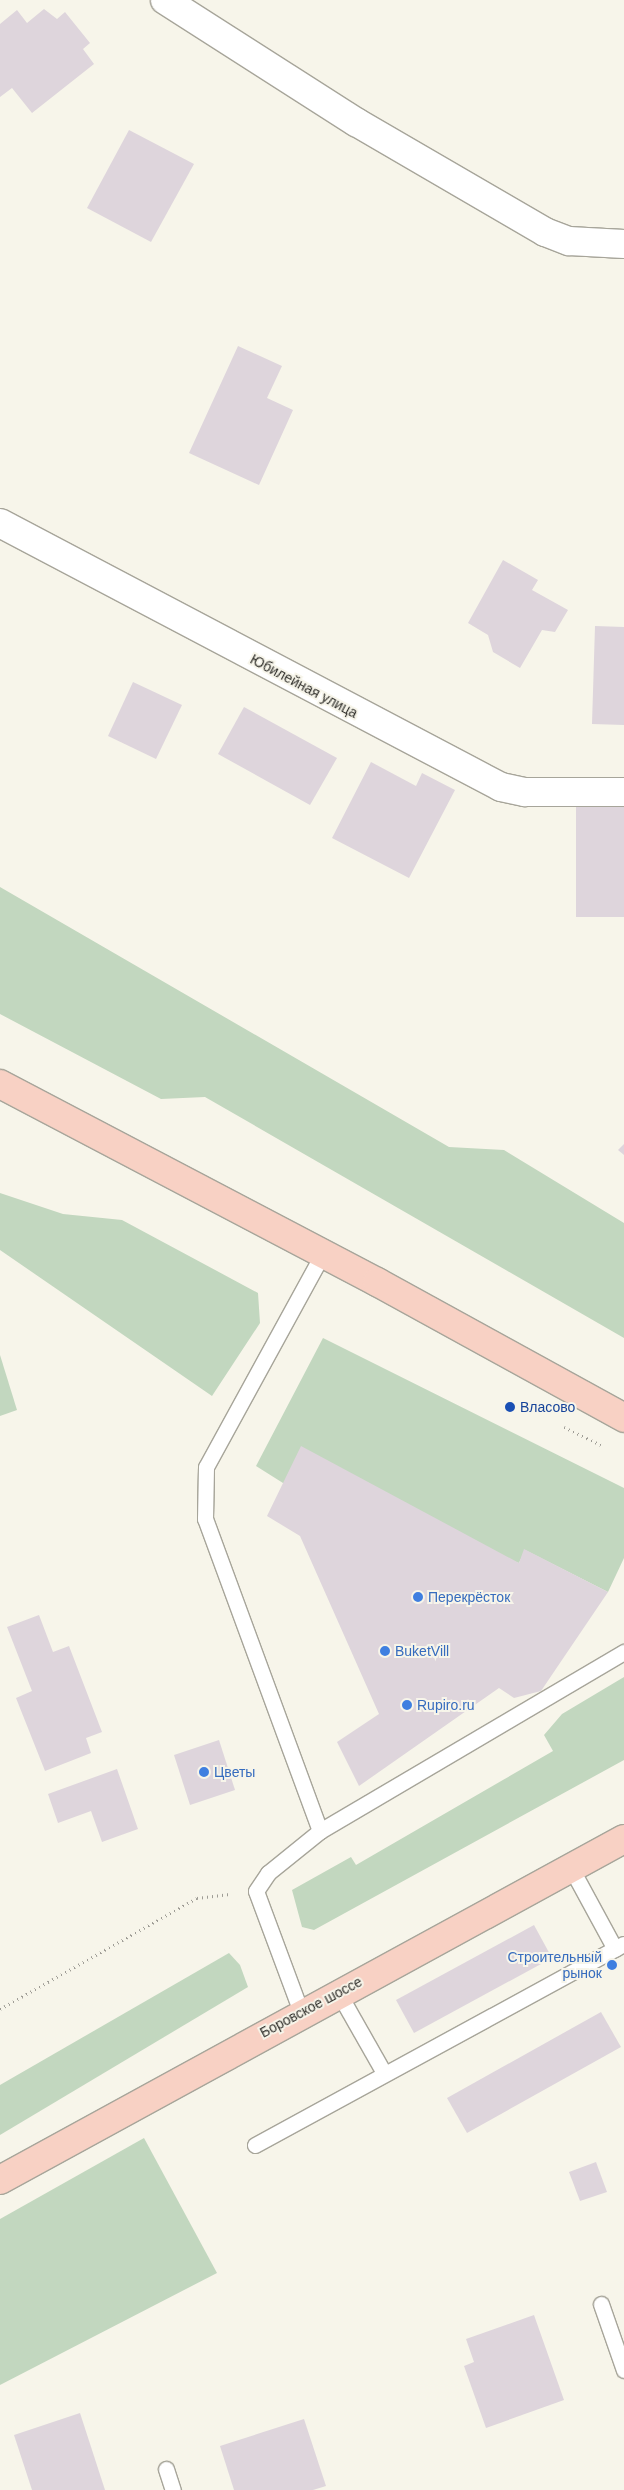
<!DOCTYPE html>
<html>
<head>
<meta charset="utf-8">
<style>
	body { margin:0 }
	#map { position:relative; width:624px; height:2490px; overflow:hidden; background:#f7f5ea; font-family:Helvetica,sans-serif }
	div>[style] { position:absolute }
	.green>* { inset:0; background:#c2d7bf }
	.building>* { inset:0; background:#ded5dc }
	.path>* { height:3px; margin-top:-1.5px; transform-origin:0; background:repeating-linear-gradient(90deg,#9f9d96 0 1px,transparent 0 5px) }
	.roads { filter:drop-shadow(1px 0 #a7a59a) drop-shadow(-1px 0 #a7a59a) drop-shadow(0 1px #a7a59a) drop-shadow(0 -1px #a7a59a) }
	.lane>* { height:15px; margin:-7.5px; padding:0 7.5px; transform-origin:7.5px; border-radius:7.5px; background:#fff }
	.street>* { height:28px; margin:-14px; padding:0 14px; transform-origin:14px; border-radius:14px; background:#fff }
	.secondary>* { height:28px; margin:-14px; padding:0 14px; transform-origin:14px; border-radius:14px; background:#f8d1c4 }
	.dots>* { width:14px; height:14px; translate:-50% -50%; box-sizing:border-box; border:2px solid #f7f5ea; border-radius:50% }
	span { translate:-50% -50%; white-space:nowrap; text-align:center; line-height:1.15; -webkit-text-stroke:4px #f7f5ea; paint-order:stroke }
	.street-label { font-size:14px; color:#302f2b }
	.transit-label { font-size:14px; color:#164399 }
	.left { translate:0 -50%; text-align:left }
	.shop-label { font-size:14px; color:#366cbe }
	.right { translate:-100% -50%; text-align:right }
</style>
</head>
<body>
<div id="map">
	<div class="green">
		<div style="clip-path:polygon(0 887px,449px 1147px,504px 1150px,624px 1223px,624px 1338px,205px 1097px,161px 1099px,0 1014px)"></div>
		<div style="clip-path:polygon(0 1193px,63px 1214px,122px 1220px,258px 1293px,260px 1323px,212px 1396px,0 1250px)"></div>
		<div style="clip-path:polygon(323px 1338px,624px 1488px,624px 1558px,608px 1592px,525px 1550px,519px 1563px,283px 1483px,256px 1466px)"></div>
		<div style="clip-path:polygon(0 1355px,17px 1410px,0 1416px)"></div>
		<div style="clip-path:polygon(624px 1677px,624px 1760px,314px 1930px,302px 1927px,292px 1890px,351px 1857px,356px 1865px,553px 1751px,544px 1735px,562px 1714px)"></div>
		<div style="clip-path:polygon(229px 1953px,240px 1965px,248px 1987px,0 2135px,0 2085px)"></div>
		<div style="clip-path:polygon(144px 2138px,217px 2273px,0 2385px,0 2219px)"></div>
	</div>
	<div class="building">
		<div style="clip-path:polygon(44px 9px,57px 19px,65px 12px,90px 43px,83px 49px,94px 64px,32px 113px,12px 88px,0 97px,0 24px,17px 10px,27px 23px)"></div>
		<div style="clip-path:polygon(129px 130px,194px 164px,151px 242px,87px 208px)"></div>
		<div style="clip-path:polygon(238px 346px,282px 366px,267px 398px,293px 410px,259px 485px,189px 453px)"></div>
		<div style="clip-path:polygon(503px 560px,538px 580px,532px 590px,568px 610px,555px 632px,542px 630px,520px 668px,493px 652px,488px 635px,468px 623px)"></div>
		<div style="clip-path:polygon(595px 626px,624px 627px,624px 725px,592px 724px)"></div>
		<div style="clip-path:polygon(133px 682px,182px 705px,156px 759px,108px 736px)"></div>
		<div style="clip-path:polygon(244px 707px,337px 758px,310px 805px,218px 754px)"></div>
		<div style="clip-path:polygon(371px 762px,416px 786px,422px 773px,455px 790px,409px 878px,332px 838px)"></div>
		<div style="clip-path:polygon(576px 802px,624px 802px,624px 917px,576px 917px)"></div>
		<div style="clip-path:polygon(624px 1144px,624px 1155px,618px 1150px)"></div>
		<div style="clip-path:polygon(301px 1446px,519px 1563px,524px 1549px,608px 1592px,541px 1691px,514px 1698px,499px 1688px,359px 1786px,337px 1742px,379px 1714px,300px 1536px,267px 1516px)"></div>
		<div style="clip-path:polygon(39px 1615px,53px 1652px,69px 1646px,102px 1732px,86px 1738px,91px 1753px,45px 1771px,16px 1698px,32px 1691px,7px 1627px)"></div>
		<div style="clip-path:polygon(219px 1740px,235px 1790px,190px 1805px,174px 1755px)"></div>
		<div style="clip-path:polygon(117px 1769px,138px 1829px,102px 1842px,91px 1811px,58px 1823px,48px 1794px)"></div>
		<div style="clip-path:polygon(534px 1925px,552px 1958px,414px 2033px,396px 2000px)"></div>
		<div style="clip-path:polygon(601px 2012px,621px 2047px,467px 2133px,447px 2098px)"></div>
		<div style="clip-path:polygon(596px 2162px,607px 2192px,580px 2201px,569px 2172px)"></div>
		<div style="clip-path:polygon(534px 2315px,564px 2400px,486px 2428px,464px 2366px,474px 2362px,466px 2339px)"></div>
		<div style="clip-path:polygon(80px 2413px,105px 2490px,32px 2490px,14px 2435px)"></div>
		<div style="clip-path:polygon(304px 2419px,326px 2486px,313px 2490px,234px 2490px,220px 2446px)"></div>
	</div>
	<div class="path">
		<div style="left:564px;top:1427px;width:41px;rotate:25.9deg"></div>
		<div style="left:0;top:2009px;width:226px;rotate:-29.4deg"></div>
		<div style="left:197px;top:1898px;width:33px;rotate:-7deg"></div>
	</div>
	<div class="roads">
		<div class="lane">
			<div style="left:320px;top:1831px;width:353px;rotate:-30.5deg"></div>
			<div style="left:571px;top:1868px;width:92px;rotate:61.5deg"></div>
			<div style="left:338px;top:1992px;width:93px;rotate:60.4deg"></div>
			<div style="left:301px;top:2012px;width:129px;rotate:-110.4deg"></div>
			<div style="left:256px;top:1891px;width:22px;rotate:-56deg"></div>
			<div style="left:268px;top:1873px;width:67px;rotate:-38.9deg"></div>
			<div style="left:320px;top:1831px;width:333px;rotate:-110.2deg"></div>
			<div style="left:205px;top:1519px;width:52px;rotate:-88.9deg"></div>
			<div style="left:206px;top:1467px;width:244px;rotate:-61.3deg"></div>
			<div style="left:255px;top:2145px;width:420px;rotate:-28.6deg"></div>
			<div style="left:601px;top:2304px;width:70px;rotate:70.8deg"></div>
			<div style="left:166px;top:2469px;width:22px;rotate:72deg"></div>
		</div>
		<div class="street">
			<div style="left:165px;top:0;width:227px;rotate:32.6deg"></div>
			<div style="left:356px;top:122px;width:219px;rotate:30.2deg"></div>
			<div style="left:545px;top:232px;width:26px;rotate:21deg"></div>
			<div style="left:569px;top:241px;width:55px;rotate:3.1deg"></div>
			<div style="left:0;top:523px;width:566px;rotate:27.79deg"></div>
			<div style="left:501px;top:787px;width:25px;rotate:12deg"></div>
			<div style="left:525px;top:792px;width:99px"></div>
		</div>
		<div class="secondary">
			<div style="left:0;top:1084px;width:426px;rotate:27.7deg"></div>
			<div style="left:377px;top:1282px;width:282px;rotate:28.8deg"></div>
			<div style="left:0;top:2180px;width:711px;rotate:-28.66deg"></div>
		</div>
	</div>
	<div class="dots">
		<div style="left:510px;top:1407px;background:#1a4fb4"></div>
		<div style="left:418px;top:1597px;background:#3f7fe0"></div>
		<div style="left:385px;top:1651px;background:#3f7fe0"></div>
		<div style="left:407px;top:1705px;background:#3f7fe0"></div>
		<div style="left:204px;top:1772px;background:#3f7fe0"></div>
		<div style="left:612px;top:1965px;background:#3f7fe0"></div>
	</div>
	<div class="street-label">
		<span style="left:304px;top:686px;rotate:28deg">Юбилейная улица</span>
		<span style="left:311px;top:2007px;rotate:-28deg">Боровское шоссе</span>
	</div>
	<div class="transit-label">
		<span class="left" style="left:520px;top:1407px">Власово</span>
	</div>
	<div class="shop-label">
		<span class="left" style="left:428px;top:1597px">Перекрёсток</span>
		<span class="left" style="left:395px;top:1651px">BuketVill</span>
		<span class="left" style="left:417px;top:1705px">Rupiro.ru</span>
		<span class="left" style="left:214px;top:1772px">Цветы</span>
		<span class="right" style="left:602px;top:1965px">Строительный<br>рынок</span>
	</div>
</div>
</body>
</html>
